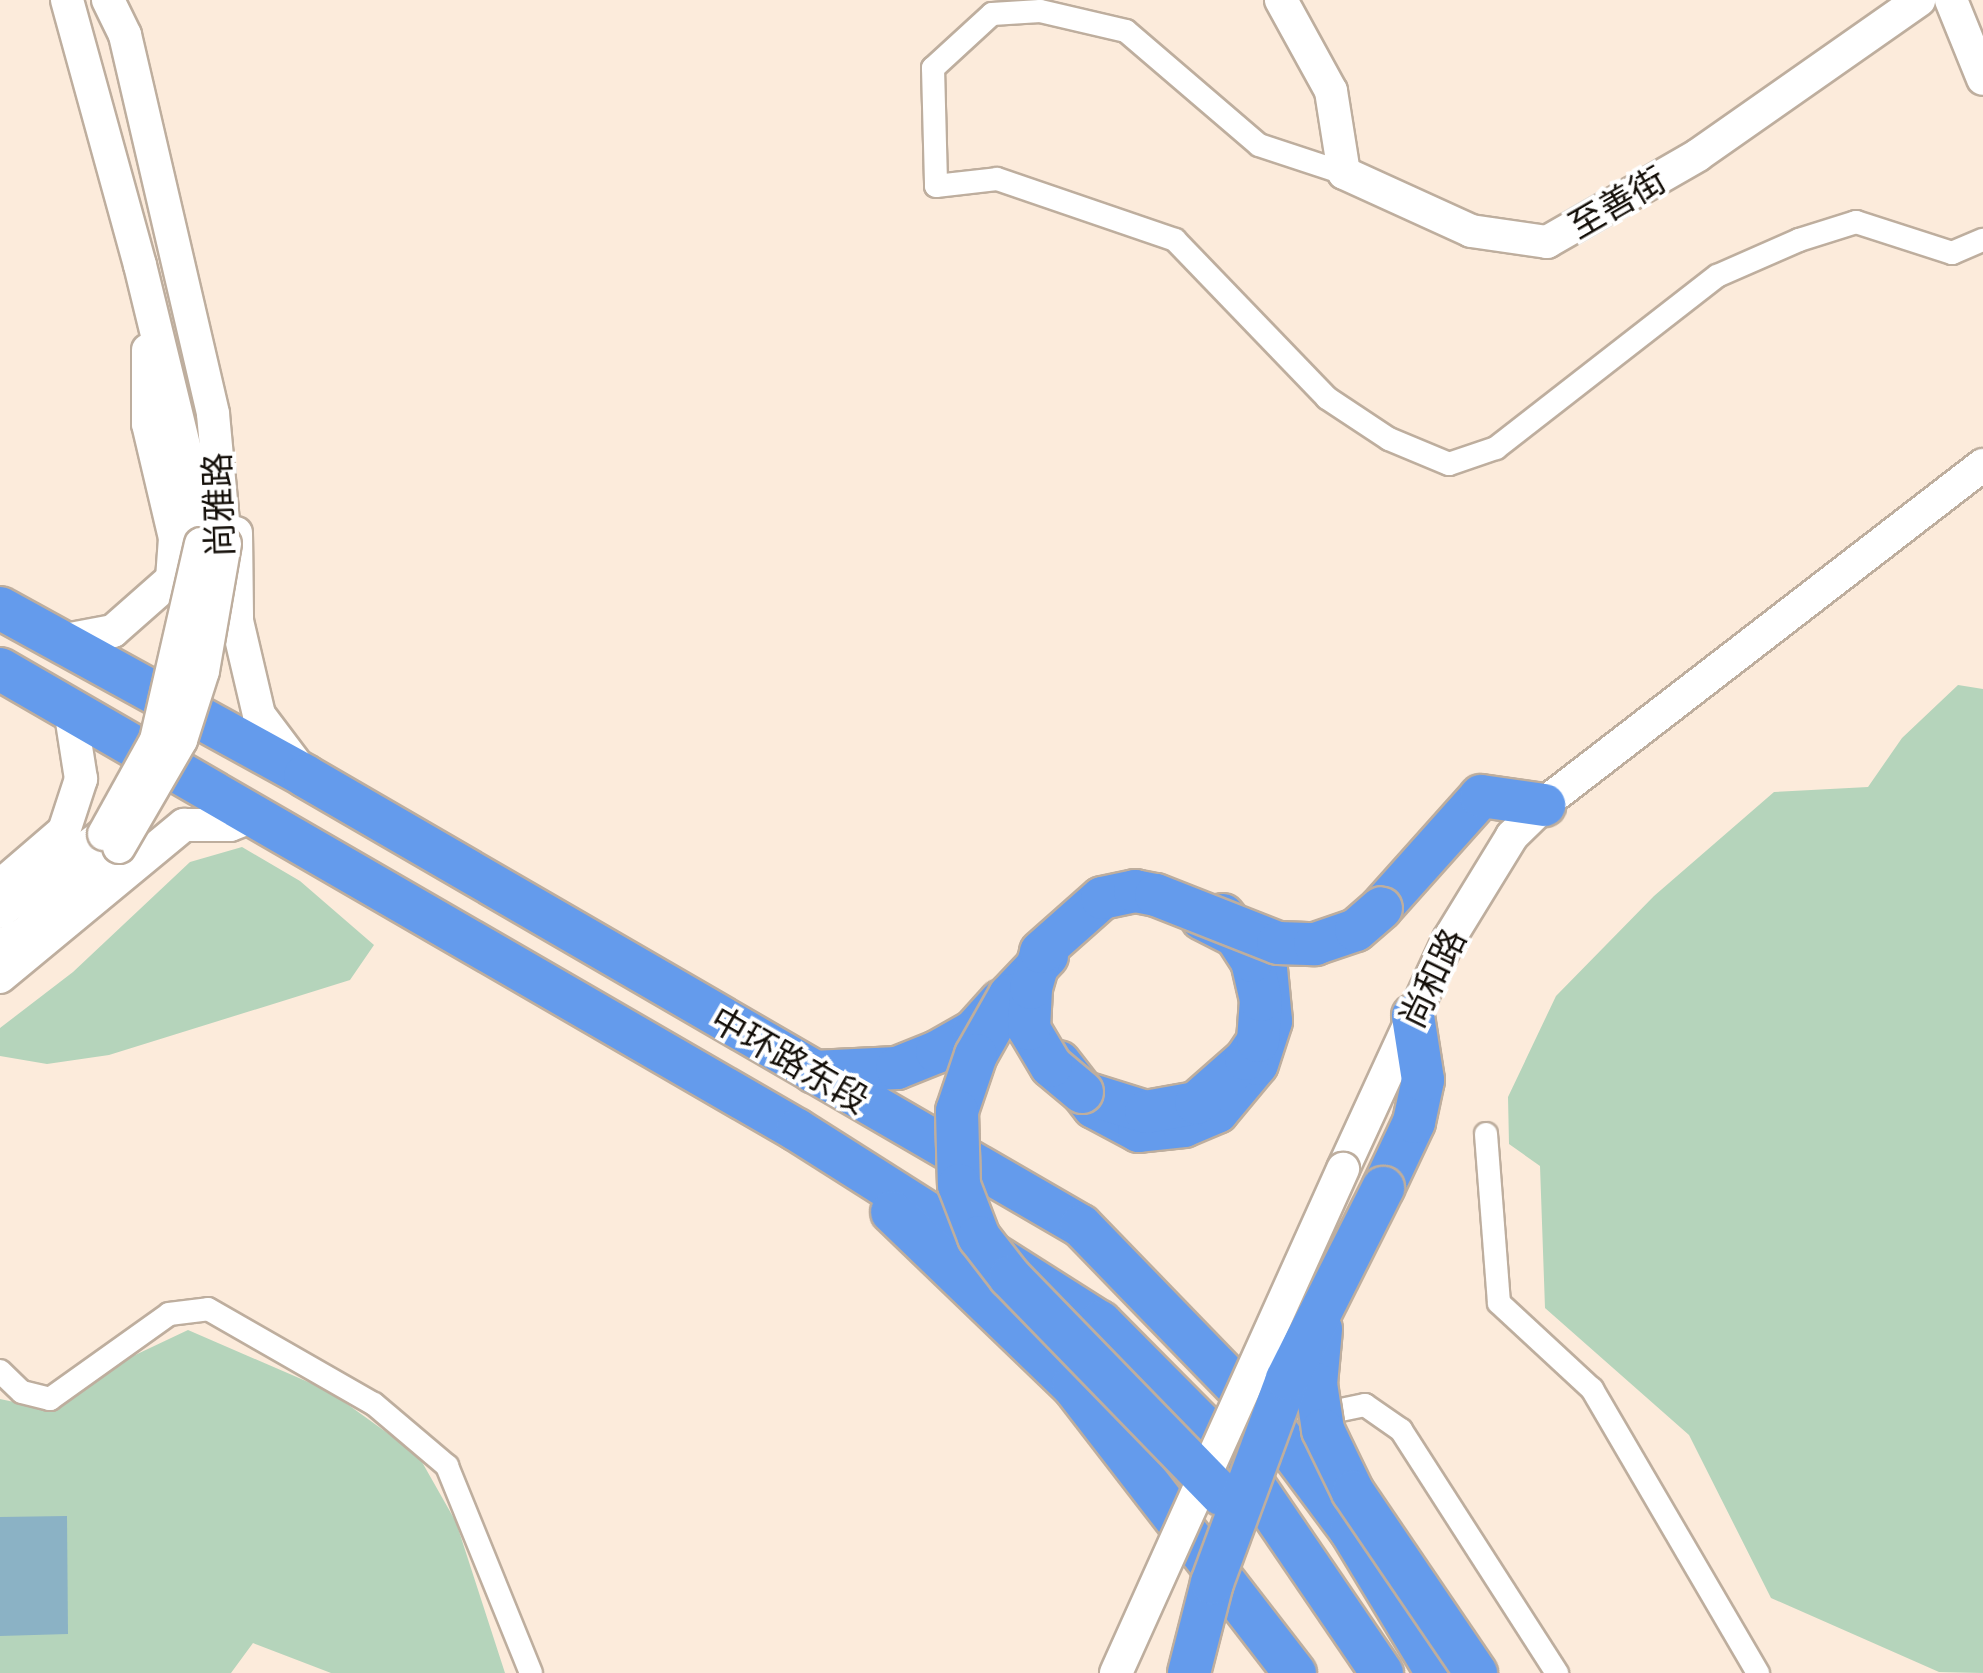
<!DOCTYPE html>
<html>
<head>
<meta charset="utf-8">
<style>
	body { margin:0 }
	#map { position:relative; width:1983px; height:1673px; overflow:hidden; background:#fcebdb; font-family:"IBM Plex Sans","Noto Sans SC",sans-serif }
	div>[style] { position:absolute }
	.green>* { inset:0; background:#b5d4bb }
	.water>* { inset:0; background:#8bb2c5 }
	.roads { filter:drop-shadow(2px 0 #beae9e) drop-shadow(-2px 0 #beae9e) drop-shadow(0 2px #beae9e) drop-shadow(0 -2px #beae9e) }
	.street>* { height:22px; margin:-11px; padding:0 11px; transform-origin:11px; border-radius:11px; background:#fff }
	.secondary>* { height:32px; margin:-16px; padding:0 16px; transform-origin:16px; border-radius:16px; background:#fff }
	.highway>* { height:42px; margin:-21px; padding:0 21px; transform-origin:21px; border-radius:21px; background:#649bec }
	.bridges { filter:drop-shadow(2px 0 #beae9e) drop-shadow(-2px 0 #beae9e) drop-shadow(0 2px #beae9e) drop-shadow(0 -2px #beae9e) }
	.secondary-bridge>* { height:32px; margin:-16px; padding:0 16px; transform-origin:16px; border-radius:16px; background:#fff }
	.highway-bridge>* { height:42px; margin:-21px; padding:0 21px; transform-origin:21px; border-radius:21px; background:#649bec }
	span { translate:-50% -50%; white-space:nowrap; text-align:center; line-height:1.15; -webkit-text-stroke:8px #fff; paint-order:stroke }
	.street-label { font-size:35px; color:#140f09 }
</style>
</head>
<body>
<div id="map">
	<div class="green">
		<div style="clip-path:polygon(1958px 685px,1983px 689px,1983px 1673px,1939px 1672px,1771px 1598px,1689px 1435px,1545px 1308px,1540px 1166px,1509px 1144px,1508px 1097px,1556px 996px,1654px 896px,1774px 792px,1868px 787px,1902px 738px)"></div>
		<div style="clip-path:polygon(242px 847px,300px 881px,374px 945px,350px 980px,109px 1055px,47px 1064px,0 1056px,0 1028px,73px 972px,190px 862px)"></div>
		<div style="clip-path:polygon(188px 1330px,329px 1391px,418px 1455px,456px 1522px,505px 1673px,331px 1673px,253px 1643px,231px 1673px,0 1673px,0 1399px,52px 1410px,133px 1356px)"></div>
	</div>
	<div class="water">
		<div style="clip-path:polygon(67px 1516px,68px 1634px,0 1636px,0 1517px)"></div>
	</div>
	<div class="roads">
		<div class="street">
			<div style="left:1344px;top:173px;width:89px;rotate:-161.8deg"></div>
			<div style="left:1259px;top:145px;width:175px;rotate:-139.4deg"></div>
			<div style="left:1126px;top:31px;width:88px;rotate:-166.9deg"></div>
			<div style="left:1040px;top:11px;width:48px;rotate:176.4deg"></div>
			<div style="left:992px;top:14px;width:80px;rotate:137.5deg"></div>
			<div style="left:933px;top:68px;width:118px;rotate:88.5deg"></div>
			<div style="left:936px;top:186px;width:61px;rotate:-6.5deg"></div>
			<div style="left:997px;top:179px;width:188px;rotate:18.9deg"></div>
			<div style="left:1175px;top:240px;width:219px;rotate:46.1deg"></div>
			<div style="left:1327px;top:398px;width:74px;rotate:33.5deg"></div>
			<div style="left:1389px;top:439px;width:65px;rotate:22.6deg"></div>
			<div style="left:1449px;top:464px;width:50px;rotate:-18.8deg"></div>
			<div style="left:1496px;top:448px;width:280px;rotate:-37.9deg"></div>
			<div style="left:1717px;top:276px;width:90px;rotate:-23.7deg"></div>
			<div style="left:1799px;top:240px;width:60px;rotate:-17.5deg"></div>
			<div style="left:1856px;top:222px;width:101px;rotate:17.9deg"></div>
			<div style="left:1952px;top:253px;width:34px;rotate:-23deg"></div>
			<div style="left:1486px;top:1134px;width:169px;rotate:85.6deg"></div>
			<div style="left:1499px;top:1303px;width:127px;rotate:42.8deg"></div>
			<div style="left:1592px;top:1389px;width:329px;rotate:59.7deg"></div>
			<div style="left:0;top:1371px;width:30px;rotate:44deg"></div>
			<div style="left:22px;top:1392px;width:29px;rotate:14deg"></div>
			<div style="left:50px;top:1399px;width:146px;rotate:-35.5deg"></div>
			<div style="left:169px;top:1314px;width:39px;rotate:-7deg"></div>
			<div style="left:208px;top:1309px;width:191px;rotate:29.8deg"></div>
			<div style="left:374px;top:1404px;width:96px;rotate:40.3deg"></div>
			<div style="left:447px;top:1466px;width:223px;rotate:67.9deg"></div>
			<div style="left:1312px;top:1416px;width:54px;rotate:-11.7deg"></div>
			<div style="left:1365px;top:1405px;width:44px;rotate:34.8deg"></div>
			<div style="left:1401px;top:1430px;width:289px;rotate:57.3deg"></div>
		</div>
		<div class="secondary">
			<div style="left:67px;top:0;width:275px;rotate:74.6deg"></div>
			<div style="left:140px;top:265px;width:223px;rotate:76.3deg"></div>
			<div style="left:193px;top:482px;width:63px;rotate:82.6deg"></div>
			<div style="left:108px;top:0;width:39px;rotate:64deg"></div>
			<div style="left:125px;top:35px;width:389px;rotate:76.9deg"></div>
			<div style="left:213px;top:414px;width:131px;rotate:84.7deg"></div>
			<div style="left:1281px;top:0;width:104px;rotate:61.2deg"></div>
			<div style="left:1331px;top:91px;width:83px;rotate:81deg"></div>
			<div style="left:1344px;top:173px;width:140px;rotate:24.5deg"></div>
			<div style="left:1471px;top:231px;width:77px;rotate:8.2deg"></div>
			<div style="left:1547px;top:242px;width:174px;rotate:-29.9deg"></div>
			<div style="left:1698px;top:155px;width:270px;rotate:-35deg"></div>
			<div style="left:1951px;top:0;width:85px;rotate:67.9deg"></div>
			<div style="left:236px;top:533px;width:88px;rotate:89.3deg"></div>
			<div style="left:237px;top:621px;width:97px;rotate:76.8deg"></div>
			<div style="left:259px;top:715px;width:66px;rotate:53deg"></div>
			<div style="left:60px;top:641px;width:54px;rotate:-10.7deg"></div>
			<div style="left:113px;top:631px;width:79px;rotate:-41.4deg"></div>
			<div style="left:172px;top:579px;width:41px;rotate:-85.8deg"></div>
			<div style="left:175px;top:538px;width:117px;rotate:-103.3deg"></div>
			<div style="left:148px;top:424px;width:74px;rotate:-90deg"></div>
			<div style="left:0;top:886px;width:84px;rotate:-40.7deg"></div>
			<div style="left:64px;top:831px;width:55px;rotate:-71.9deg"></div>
			<div style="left:81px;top:779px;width:71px;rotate:-98.9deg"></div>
			<div style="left:0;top:912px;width:130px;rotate:-36.9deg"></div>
			<div style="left:0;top:946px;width:27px;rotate:-27deg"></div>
			<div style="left:24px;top:934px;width:129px;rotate:-42.5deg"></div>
			<div style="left:0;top:977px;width:239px;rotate:-39.6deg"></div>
			<div style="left:184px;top:825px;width:46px"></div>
			<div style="left:230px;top:825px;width:26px;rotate:-21deg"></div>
			<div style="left:1343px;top:1169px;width:253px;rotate:-65.3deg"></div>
			<div style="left:1449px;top:939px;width:121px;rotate:-58.5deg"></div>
			<div style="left:1512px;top:836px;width:53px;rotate:-44.2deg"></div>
			<div style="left:1550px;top:799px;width:547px;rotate:-37.65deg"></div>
		</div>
		<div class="highway">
			<div style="left:0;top:608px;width:348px;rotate:28.8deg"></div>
			<div style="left:305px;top:776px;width:897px;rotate:30.11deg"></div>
			<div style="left:1081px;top:1226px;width:266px;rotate:45.9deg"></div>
			<div style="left:1266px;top:1417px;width:142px;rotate:53.3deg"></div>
			<div style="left:1351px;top:1531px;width:166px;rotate:58.8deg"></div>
			<div style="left:0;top:669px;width:921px;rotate:30.05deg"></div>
			<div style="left:797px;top:1130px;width:359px;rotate:32.4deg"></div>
			<div style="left:1100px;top:1322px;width:193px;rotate:45.2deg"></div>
			<div style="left:1236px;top:1459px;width:259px;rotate:55.7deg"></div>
			<div style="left:1381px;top:908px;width:150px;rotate:-48.2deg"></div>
			<div style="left:1481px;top:796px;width:64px;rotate:8.1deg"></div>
			<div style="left:1059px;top:1062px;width:57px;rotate:52.1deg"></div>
			<div style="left:1094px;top:1107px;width:51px;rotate:28.1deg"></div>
			<div style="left:1139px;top:1131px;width:45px;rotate:-6.3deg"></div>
			<div style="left:1184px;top:1126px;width:36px;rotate:-23deg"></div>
			<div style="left:1217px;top:1112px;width:62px;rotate:-50.2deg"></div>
			<div style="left:1257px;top:1064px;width:45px;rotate:-72deg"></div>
			<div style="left:1271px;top:1021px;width:52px;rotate:-95.5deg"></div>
			<div style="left:1266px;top:969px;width:69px;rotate:-128.5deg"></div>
			<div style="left:814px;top:1072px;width:83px;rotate:-2.8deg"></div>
			<div style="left:897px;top:1068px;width:43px;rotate:-21.8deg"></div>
			<div style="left:937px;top:1052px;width:43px;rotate:-29.6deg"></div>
			<div style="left:974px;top:1031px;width:40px;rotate:-48deg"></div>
			<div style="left:1082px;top:1092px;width:67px;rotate:17.4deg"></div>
			<div style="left:1146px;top:1112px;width:51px;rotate:-10.2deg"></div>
			<div style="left:1196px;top:1103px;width:67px;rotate:-41.3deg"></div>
			<div style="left:1246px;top:1059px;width:22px;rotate:-56deg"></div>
			<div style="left:1258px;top:1041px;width:41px;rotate:-85.8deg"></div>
			<div style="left:1261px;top:1000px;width:40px;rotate:-103deg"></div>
			<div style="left:1252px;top:961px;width:30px;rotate:-123deg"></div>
			<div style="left:1236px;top:936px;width:38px;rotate:-153deg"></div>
			<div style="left:1383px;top:1188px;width:73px;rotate:-64.8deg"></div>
			<div style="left:1414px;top:1122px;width:43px;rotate:-77.9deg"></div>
			<div style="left:1423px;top:1080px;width:65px;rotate:-98.9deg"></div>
			<div style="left:892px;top:1212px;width:251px;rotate:43.9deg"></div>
			<div style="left:1073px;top:1386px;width:363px;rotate:52.3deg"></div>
		</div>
	</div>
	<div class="bridges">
		<div class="secondary-bridge">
			<div style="left:104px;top:834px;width:107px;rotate:-61deg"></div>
			<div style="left:156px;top:740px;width:201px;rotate:-77.1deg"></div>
			<div style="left:119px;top:847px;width:124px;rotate:-59.9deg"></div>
			<div style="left:181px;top:740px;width:72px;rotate:-72.3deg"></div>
			<div style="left:203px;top:671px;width:129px;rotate:-80.2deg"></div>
			<div style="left:1116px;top:1673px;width:553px;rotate:-65.75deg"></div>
		</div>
		<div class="highway-bridge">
			<div style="left:1047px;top:956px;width:54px;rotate:133.5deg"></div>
			<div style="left:1010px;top:995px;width:69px;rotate:119.5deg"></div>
			<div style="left:976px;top:1055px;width:59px;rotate:108.7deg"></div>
			<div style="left:957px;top:1111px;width:74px;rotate:88.5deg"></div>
			<div style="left:959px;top:1185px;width:56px;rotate:69deg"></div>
			<div style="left:979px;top:1237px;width:51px;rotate:52.2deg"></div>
			<div style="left:1010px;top:1277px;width:303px;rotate:45.8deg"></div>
			<div style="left:1082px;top:1092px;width:40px;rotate:-140deg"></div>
			<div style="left:1051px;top:1066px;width:43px;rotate:-120.7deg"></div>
			<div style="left:1029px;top:1029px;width:41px;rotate:-87.2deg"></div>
			<div style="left:1031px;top:988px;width:37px;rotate:-74deg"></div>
			<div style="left:1041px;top:952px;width:81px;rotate:-41.5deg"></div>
			<div style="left:1102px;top:898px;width:34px;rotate:-12deg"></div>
			<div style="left:1135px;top:891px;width:21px;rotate:11deg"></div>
			<div style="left:1156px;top:895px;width:131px;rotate:21.5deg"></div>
			<div style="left:1278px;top:943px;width:37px;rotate:2deg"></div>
			<div style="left:1315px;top:944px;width:43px;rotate:-18.9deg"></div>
			<div style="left:1356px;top:930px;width:33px;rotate:-41deg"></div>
			<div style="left:1321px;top:1329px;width:55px;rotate:95.2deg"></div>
			<div style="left:1316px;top:1384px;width:47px;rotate:81.3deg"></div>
			<div style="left:1323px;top:1430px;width:69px;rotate:64.2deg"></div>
			<div style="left:1353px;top:1492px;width:219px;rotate:55.8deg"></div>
			<div style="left:1189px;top:1673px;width:93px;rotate:-75.7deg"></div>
			<div style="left:1212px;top:1583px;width:217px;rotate:-69.8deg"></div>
			<div style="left:1287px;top:1379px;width:214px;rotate:-63.3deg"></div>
		</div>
	</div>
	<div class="street-label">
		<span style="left:1617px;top:202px;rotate:-30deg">至善街</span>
		<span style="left:218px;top:505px;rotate:-92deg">尚雅路</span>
		<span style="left:1432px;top:978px;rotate:-64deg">尚和路</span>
		<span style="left:790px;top:1059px;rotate:30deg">中环路东段</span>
	</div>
</div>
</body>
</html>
